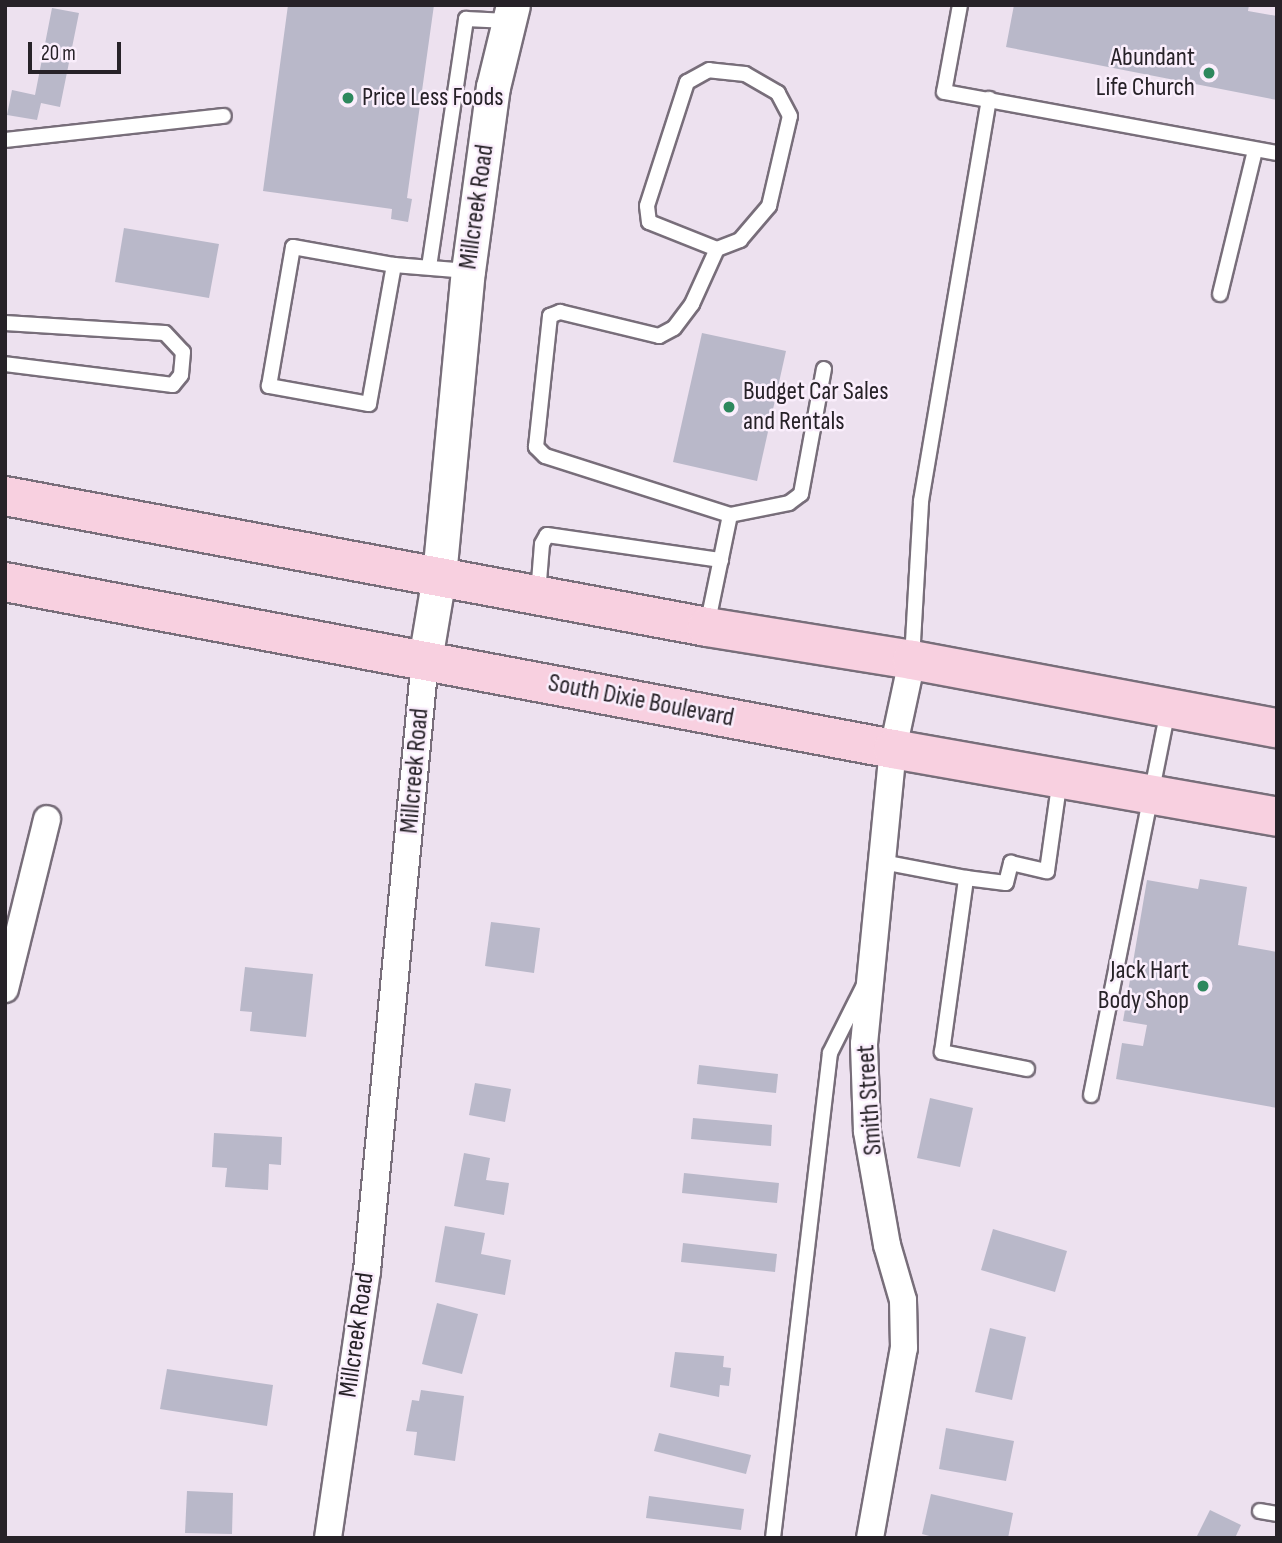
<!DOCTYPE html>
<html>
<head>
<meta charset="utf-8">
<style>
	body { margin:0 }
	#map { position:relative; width:1282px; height:1543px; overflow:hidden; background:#ede1ef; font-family:"Sofia Sans Condensed",sans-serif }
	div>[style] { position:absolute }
	.building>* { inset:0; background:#b9b8c9 }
	.roads { filter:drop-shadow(2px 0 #786e7a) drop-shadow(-2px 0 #786e7a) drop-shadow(0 2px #786e7a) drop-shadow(0 -2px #786e7a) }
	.service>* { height:14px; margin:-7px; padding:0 7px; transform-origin:7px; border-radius:7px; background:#fff }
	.minor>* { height:26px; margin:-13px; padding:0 13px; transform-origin:13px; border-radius:13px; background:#fff }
	.tertiary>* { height:33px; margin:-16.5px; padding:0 16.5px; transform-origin:16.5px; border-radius:16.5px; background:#fff }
	.trunk>* { height:38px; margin:-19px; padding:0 19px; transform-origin:19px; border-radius:19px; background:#f8d0e0 }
	.dots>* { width:19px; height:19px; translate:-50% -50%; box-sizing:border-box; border:4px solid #faeefc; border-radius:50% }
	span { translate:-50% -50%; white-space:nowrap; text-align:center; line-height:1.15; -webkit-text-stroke:5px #faeefc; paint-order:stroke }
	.poi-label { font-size:26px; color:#272228 }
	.right { translate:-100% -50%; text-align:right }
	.left { translate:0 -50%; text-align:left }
	.street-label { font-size:26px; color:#272228 }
	.frame { position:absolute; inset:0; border:7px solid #272228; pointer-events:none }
	.scale { position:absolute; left:28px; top:42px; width:93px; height:32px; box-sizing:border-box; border:4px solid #272228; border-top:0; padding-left:9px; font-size:21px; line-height:24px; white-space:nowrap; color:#272228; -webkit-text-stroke:5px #faeefc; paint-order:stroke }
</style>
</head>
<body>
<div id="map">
	<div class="building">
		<div style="clip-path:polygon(288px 5px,434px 5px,407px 198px,412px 199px,408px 222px,391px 219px,392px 209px,263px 191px)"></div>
		<div style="clip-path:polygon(1014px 5px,1249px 5px,1248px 11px,1277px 16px,1277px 100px,1006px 47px)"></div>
		<div style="clip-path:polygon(52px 8px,79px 13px,60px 107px,41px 103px,37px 120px,7px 115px,12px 90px,35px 95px)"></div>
		<div style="clip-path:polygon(124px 228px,219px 244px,209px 298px,115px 282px)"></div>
		<div style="clip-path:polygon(702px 333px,786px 351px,757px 481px,673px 462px)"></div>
		<div style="clip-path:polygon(1200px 879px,1247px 887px,1238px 945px,1277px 952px,1277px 1108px,1116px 1079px,1122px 1043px,1143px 1046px,1147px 1025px,1123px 1021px,1147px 880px,1198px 889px)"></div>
		<div style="clip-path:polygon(491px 922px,540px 928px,534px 973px,485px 966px)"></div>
		<div style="clip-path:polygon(245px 967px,313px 974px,306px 1037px,250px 1031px,252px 1012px,240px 1011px)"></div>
		<div style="clip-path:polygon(699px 1065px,778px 1074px,776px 1093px,697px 1084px)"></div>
		<div style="clip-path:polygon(475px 1083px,511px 1089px,505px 1122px,469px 1115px)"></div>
		<div style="clip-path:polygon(930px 1098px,973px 1108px,960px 1167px,917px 1158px)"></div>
		<div style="clip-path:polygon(693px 1118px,772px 1125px,771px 1146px,691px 1139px)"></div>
		<div style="clip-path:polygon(214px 1133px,282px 1137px,281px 1165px,269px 1164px,268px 1190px,225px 1187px,227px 1168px,212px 1167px)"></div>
		<div style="clip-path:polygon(464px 1153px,490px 1158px,486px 1180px,509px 1183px,504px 1215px,454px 1206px)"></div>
		<div style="clip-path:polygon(684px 1173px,779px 1183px,777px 1203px,682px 1193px)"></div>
		<div style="clip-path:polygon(445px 1226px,485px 1233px,481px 1254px,511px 1260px,505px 1295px,435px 1282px)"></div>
		<div style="clip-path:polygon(993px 1229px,1067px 1251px,1055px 1292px,981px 1270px)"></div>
		<div style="clip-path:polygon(683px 1243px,777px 1254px,775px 1272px,681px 1262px)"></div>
		<div style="clip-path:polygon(437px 1303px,478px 1314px,462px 1374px,422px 1364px)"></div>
		<div style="clip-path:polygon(990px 1328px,1026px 1337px,1012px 1400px,975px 1392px)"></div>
		<div style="clip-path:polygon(675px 1352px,724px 1356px,723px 1367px,731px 1368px,729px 1386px,720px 1385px,719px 1397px,670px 1387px)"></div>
		<div style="clip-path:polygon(167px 1369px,273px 1385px,267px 1426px,160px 1409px)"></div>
		<div style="clip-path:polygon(421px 1390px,464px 1396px,455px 1461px,414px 1455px,417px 1432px,406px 1431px,412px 1400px,419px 1401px)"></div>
		<div style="clip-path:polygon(946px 1428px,1014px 1441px,1006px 1481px,939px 1469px)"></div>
		<div style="clip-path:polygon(659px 1433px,751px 1455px,746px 1474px,654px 1451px)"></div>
		<div style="clip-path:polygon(187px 1491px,233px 1493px,232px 1534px,185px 1533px)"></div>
		<div style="clip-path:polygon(931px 1494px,1013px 1513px,1008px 1538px,937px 1538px,922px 1534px)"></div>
		<div style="clip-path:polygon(649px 1496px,744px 1509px,741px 1530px,646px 1518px)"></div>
		<div style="clip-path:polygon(1210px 1510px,1241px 1525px,1235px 1538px,1196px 1538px)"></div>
	</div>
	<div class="roads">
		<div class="service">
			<div style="left:960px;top:5px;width:88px;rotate:100.4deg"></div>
			<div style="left:944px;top:92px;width:339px;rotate:10.4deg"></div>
			<div style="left:5px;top:140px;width:220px;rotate:-6.3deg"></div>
			<div style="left:394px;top:265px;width:141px;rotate:100.2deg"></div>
			<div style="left:369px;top:404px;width:102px;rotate:-169.8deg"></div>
			<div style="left:269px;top:386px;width:141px;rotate:-80.2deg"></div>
			<div style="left:293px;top:247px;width:103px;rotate:10.1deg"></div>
			<div style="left:394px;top:265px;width:74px;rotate:4.6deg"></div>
			<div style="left:429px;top:267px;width:251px;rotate:-81.5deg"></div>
			<div style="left:466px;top:19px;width:42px;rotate:2.7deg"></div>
			<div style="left:1220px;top:294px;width:148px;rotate:-76.3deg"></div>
			<div style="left:5px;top:323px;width:160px;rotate:3.6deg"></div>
			<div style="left:165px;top:333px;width:26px;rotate:47deg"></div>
			<div style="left:183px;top:352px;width:23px;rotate:95deg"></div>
			<div style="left:181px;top:375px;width:13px;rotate:129deg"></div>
			<div style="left:173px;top:385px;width:169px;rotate:-172.9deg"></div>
			<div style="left:730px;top:515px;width:60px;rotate:-11.5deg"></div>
			<div style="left:789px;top:503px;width:15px;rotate:-37deg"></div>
			<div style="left:801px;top:494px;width:127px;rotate:-79.6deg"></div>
			<div style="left:538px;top:594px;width:50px;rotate:-85.4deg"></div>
			<div style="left:542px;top:544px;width:10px;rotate:-61deg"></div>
			<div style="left:547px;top:535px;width:176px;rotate:8.2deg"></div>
			<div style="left:707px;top:626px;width:113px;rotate:-78.3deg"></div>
			<div style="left:730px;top:515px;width:194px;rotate:-162.3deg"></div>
			<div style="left:545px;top:456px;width:13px;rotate:-135deg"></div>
			<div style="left:536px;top:447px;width:132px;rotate:-83.9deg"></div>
			<div style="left:550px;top:316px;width:11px;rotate:-22deg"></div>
			<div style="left:560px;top:312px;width:102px;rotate:13.6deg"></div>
			<div style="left:659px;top:336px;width:17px;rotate:-28deg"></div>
			<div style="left:674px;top:328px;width:30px;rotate:-53deg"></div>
			<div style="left:692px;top:304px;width:60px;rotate:-65.6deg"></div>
			<div style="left:717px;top:249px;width:25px;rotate:-21deg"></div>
			<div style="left:740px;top:240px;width:45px;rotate:-49.5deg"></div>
			<div style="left:769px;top:206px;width:92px;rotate:-76.9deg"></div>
			<div style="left:790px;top:116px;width:26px;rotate:-118deg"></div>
			<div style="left:778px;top:93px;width:38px;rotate:-150deg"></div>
			<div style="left:745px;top:74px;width:36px;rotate:-174deg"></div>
			<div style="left:709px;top:70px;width:25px;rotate:151deg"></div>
			<div style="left:687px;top:82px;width:130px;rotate:107.9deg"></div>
			<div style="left:647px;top:206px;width:16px;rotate:83deg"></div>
			<div style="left:649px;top:222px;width:73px;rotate:21.7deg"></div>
			<div style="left:912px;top:659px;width:158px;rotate:-86.7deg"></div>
			<div style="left:921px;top:501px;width:408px;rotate:-80.4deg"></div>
			<div style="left:882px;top:862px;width:86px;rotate:10.8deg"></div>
			<div style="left:1027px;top:1069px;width:87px;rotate:-168.7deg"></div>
			<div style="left:942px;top:1052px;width:176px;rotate:-82.1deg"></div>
			<div style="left:966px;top:878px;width:40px;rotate:7.1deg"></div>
			<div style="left:1006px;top:883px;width:21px;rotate:-76deg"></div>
			<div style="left:1011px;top:863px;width:37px;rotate:13deg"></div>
			<div style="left:1047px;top:871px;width:93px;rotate:-82deg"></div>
			<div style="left:1091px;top:1095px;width:393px;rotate:-78.7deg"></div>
			<div style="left:1260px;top:1511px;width:17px;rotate:10deg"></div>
			<div style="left:773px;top:1538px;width:488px;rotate:-83.3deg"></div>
			<div style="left:830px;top:1053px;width:74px;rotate:-63.4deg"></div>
		</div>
		<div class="minor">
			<div style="left:5px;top:989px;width:175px;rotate:-76.1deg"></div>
			<div style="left:328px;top:1538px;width:270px;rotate:-81.7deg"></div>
			<div style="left:367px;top:1271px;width:614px;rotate:-84.58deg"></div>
			<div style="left:870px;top:1538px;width:193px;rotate:-79.9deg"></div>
			<div style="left:904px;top:1348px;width:48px;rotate:-91.2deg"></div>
			<div style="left:903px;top:1300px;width:57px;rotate:-106.2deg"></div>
			<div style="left:887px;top:1245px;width:116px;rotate:-100deg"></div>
			<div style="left:867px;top:1131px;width:87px;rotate:-92deg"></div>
			<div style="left:864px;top:1044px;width:296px;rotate:-84.4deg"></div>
			<div style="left:893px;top:749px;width:91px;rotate:-77.9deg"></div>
		</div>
		<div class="tertiary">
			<div style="left:425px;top:660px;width:85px;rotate:-80.5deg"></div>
			<div style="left:439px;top:576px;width:306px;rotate:-84.6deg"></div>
			<div style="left:468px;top:271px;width:186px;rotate:-82.3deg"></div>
			<div style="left:493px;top:87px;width:84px;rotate:-76.3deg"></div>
		</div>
		<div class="trunk">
			<div style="left:5px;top:496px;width:714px;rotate:10.57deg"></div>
			<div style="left:707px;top:627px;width:208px;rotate:9.1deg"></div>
			<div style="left:912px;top:660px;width:371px;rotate:10.6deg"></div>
			<div style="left:5px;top:582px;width:904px;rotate:10.65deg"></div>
			<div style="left:893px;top:749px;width:390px;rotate:10deg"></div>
		</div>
	</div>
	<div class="dots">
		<div style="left:1209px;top:73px;background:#2e885e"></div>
		<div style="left:348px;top:98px;background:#2e885e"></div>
		<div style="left:729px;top:407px;background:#2e885e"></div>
		<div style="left:1203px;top:986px;background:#2e885e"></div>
	</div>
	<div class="poi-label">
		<span class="right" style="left:1195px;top:73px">Abundant<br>Life Church</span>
		<span class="left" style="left:362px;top:98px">Price Less Foods</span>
		<span class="left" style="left:743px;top:407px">Budget Car Sales<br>and Rentals</span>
		<span class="right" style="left:1189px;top:986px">Jack Hart<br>Body Shop</span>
	</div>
	<div class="street-label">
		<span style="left:477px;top:207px;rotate:-82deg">Millcreek Road</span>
		<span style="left:641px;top:701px;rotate:11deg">South Dixie Boulevard</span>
		<span style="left:415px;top:771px;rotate:-85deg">Millcreek Road</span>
		<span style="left:870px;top:1100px;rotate:-94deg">Smith Street</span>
		<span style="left:357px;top:1335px;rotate:-82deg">Millcreek Road</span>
	</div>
	<div class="frame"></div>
	<div class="scale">20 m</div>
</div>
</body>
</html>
